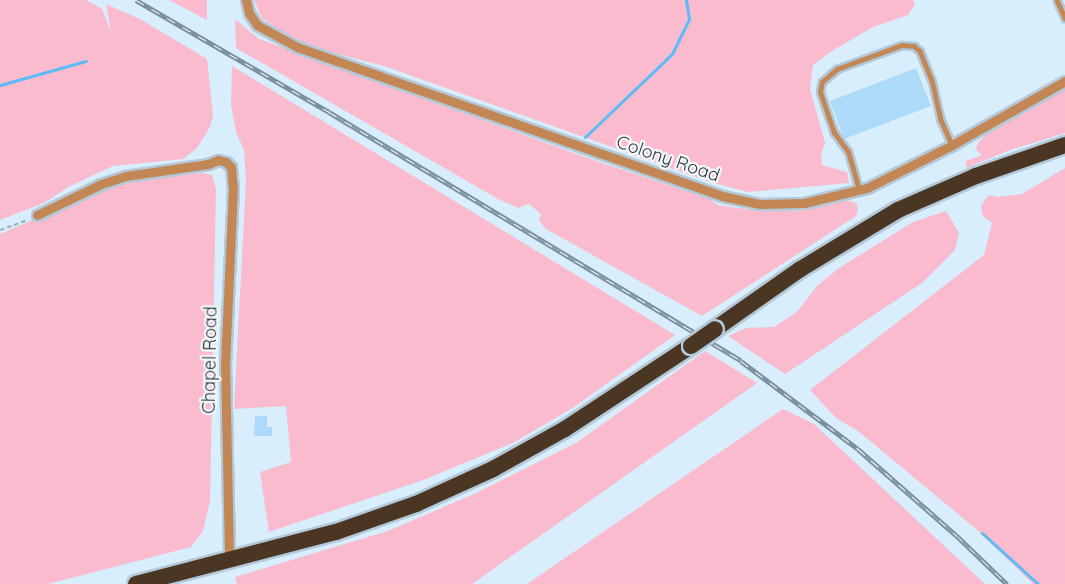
<!DOCTYPE html>
<html>
<head>
<meta charset="utf-8">
<style>
	body { margin:0 }
	#map { position:relative; width:1065px; height:584px; overflow:hidden; background:#d8eefd; font-family:Quicksand,sans-serif }
	div>[style] { position:absolute }
	.green>* { inset:0; background:#f9bbcd }
	.stream>* { height:3px; margin:-1.5px; padding:0 1.5px; transform-origin:1.5px; border-radius:1.5px; background:#5bbbf8 }
	.building>* { inset:0; background:#aedaf9 }
	.path>* { height:1.5px; margin-top:-0.75px; transform-origin:0; background:repeating-linear-gradient(90deg,#9ab0c0 0 4.5px,transparent 0 7.5px) }
	.roads { filter:drop-shadow(2px 0 #b3c9d9) drop-shadow(-2px 0 #b3c9d9) drop-shadow(0 2px #b3c9d9) drop-shadow(0 -2px #b3c9d9) }
	.lane>* { height:4.5px; margin:-2.25px; padding:0 2.25px; transform-origin:2.25px; border-radius:2.25px; background:#c38756 }
	.street>* { height:9px; margin:-4.5px; padding:0 4.5px; transform-origin:4.5px; border-radius:4.5px; background:#c38756 }
	.highway>* { height:16px; margin:-8px; padding:0 8px; transform-origin:8px; border-radius:8px; background:#4b3523 }
	.rail>* { height:5px; margin-top:-2.5px; transform-origin:0; background:repeating-linear-gradient(90deg,#f7f7f7 0 9px,#7b91a0 0 18px); box-sizing:border-box; border-block:2px solid #7b91a0 }
	.bridges { filter:drop-shadow(2px 0 #b3c9d9) drop-shadow(-2px 0 #b3c9d9) drop-shadow(0 2px #b3c9d9) drop-shadow(0 -2px #b3c9d9) }
	.highway-bridge>* { height:16px; margin:-8px; padding:0 8px; transform-origin:8px; border-radius:8px; background:#4b3523 }
	span { translate:-50% -50%; white-space:nowrap; text-align:center; line-height:1.15; -webkit-text-stroke:4.5px #f7f7f7; paint-order:stroke }
	.street-label { font-size:18px; color:#213747 }
</style>
</head>
<body>
<div id="map">
	<div class="green">
		<div style="clip-path:polygon(0 0,86px 0,102px 9px,111px 32px,106px 4px,140px 19px,207px 59px,213px 115px,210px 127px,197px 148px,183px 159px,113px 166px,70px 186px,44px 203px,0 220px)"></div>
		<div style="clip-path:polygon(169px 0,207px 0,207px 20px)"></div>
		<div style="clip-path:polygon(254px 0,913px 0,915px 4px,908px 15px,873px 27px,832px 51px,813px 65px,810px 89px,825px 143px,821px 154px,822px 165px,847px 172px,849px 183px,748px 192px,710px 182px,384px 66px,299px 44px,262px 18px)"></div>
		<div style="clip-path:polygon(235px 19px,259px 39px,596px 161px,710px 199px,718px 205px,759px 211px,797px 211px,846px 200px,856px 203px,858px 209px,856px 216px,702px 316px,546px 229px,539px 220px,541px 214px,529px 204px,518px 208px,498px 199px,236px 48px)"></div>
		<div style="clip-path:polygon(232px 66px,675px 335px,574px 407px,515px 442px,426px 479px,269px 532px,260px 472px,291px 462px,286px 406px,234px 409px,246px 180px,244px 150px,236px 132px,231px 105px)"></div>
		<div style="clip-path:polygon(1065px 89px,1065px 133px,1010px 150px,966px 168px,966px 161px,982px 155px,976px 150px,978px 143px,988px 132px)"></div>
		<div style="clip-path:polygon(1065px 168px,1065px 584px,1033px 584px,976px 529px,858px 431px,837px 419px,810px 390px,984px 255px,992px 223px,983px 216px,981px 206px,986px 198px,990px 195px,998px 197px,1022px 194px)"></div>
		<div style="clip-path:polygon(202px 173px,212px 175px,216px 189px,210px 501px,203px 531px,191px 547px,48px 584px,0 584px,0 234px,102px 190px,134px 180px)"></div>
		<div style="clip-path:polygon(946px 211px,959px 233px,955px 250px,922px 283px,785px 374px,728px 336px,746px 328px,774px 327px,797px 312px,817px 286px,839px 268px,913px 222px)"></div>
		<div style="clip-path:polygon(705px 351px,757px 383px,472px 584px,237px 584px,235px 577px,388px 531px,474px 494px,576px 443px)"></div>
		<div style="clip-path:polygon(783px 409px,814px 424px,985px 584px,527px 584px)"></div>
	</div>
	<div class="stream">
		<div style="left:0;top:85px;width:89px;rotate:-15.6deg"></div>
		<div style="left:585px;top:137px;width:120px;rotate:-43.7deg"></div>
		<div style="left:672px;top:54px;width:39px;rotate:-64deg"></div>
		<div style="left:689px;top:19px;width:19px;rotate:-99deg"></div>
		<div style="left:982px;top:533px;width:76px;rotate:42.3deg"></div>
	</div>
	<div class="building">
		<div style="clip-path:polygon(916px 68px,931px 106px,844px 139px,830px 101px)"></div>
		<div style="clip-path:polygon(255px 416px,267px 416px,267px 427px,272px 427px,272px 436px,254px 436px)"></div>
	</div>
	<div class="path">
		<div style="left:0;top:230px;width:30px;rotate:-20deg"></div>
	</div>
	<div class="roads">
		<div class="lane">
			<div style="left:1057px;top:0;width:20px;rotate:66deg"></div>
			<div style="left:859px;top:190px;width:40px;rotate:-106deg"></div>
			<div style="left:848px;top:152px;width:24px;rotate:-126deg"></div>
			<div style="left:834px;top:133px;width:43px;rotate:-108.9deg"></div>
			<div style="left:820px;top:92px;width:10px;rotate:-79deg"></div>
			<div style="left:822px;top:82px;width:20px;rotate:-41deg"></div>
			<div style="left:837px;top:69px;width:69px;rotate:-20.3deg"></div>
			<div style="left:902px;top:45px;width:12px;rotate:5deg"></div>
			<div style="left:914px;top:46px;width:8px;rotate:40deg"></div>
			<div style="left:920px;top:51px;width:31px;rotate:68deg"></div>
			<div style="left:932px;top:80px;width:41px;rotate:77.3deg"></div>
			<div style="left:941px;top:120px;width:27px;rotate:66deg"></div>
		</div>
		<div class="street">
			<div style="left:246px;top:0;width:13px;rotate:77deg"></div>
			<div style="left:249px;top:13px;width:14px;rotate:56deg"></div>
			<div style="left:257px;top:25px;width:46px;rotate:28.8deg"></div>
			<div style="left:297px;top:47px;width:450px;rotate:19.3deg"></div>
			<div style="left:722px;top:196px;width:39px;rotate:12deg"></div>
			<div style="left:760px;top:204px;width:44px;rotate:-1.3deg"></div>
			<div style="left:804px;top:203px;width:65px;rotate:-13.4deg"></div>
			<div style="left:867px;top:188px;width:95px;rotate:-26.8deg"></div>
			<div style="left:952px;top:145px;width:130px;rotate:-29.5deg"></div>
			<div style="left:37px;top:215px;width:71px;rotate:-25.8deg"></div>
			<div style="left:101px;top:184px;width:26px;rotate:-18deg"></div>
			<div style="left:126px;top:176px;width:83px;rotate:-8.3deg"></div>
			<div style="left:208px;top:164px;width:11px;rotate:-22deg"></div>
			<div style="left:218px;top:160px;width:8px;rotate:14deg"></div>
			<div style="left:226px;top:162px;width:7px;rotate:45deg"></div>
			<div style="left:231px;top:167px;width:21px;rotate:85deg"></div>
			<div style="left:233px;top:188px;width:175px;rotate:92.6deg"></div>
			<div style="left:225px;top:363px;width:198px;rotate:88.8deg"></div>
		</div>
		<div class="highway">
			<div style="left:715px;top:329px;width:103px;rotate:-35.1deg"></div>
			<div style="left:799px;top:270px;width:116px;rotate:-31.2deg"></div>
			<div style="left:898px;top:210px;width:85px;rotate:-23.6deg"></div>
			<div style="left:976px;top:176px;width:94px;rotate:-19.2deg"></div>
			<div style="left:136px;top:584px;width:207px;rotate:-14.6deg"></div>
			<div style="left:336px;top:532px;width:85px;rotate:-19.3deg"></div>
			<div style="left:416px;top:504px;width:85px;rotate:-24.4deg"></div>
			<div style="left:493px;top:469px;width:82px;rotate:-29.1deg"></div>
			<div style="left:565px;top:429px;width:151px;rotate:-33.4deg"></div>
		</div>
	</div>
	<div class="rail">
		<div style="left:136px;top:0;width:223px;rotate:30.1deg"></div>
		<div style="left:329px;top:112px;width:481px;rotate:31.1deg"></div>
		<div style="left:741px;top:361px;width:146px;rotate:36.9deg"></div>
		<div style="left:858px;top:449px;width:130px;rotate:41.3deg"></div>
		<div style="left:956px;top:535px;width:71px;rotate:43.9deg"></div>
	</div>
	<div class="bridges">
		<div class="highway-bridge">
			<div style="left:691px;top:346px;width:29px;rotate:-35deg"></div>
		</div>
	</div>
	<div class="street-label">
		<span style="left:668px;top:159px;rotate:19deg">Colony Road</span>
		<span style="left:210px;top:360px;rotate:-89deg">Chapel Road</span>
	</div>
</div>
</body>
</html>
